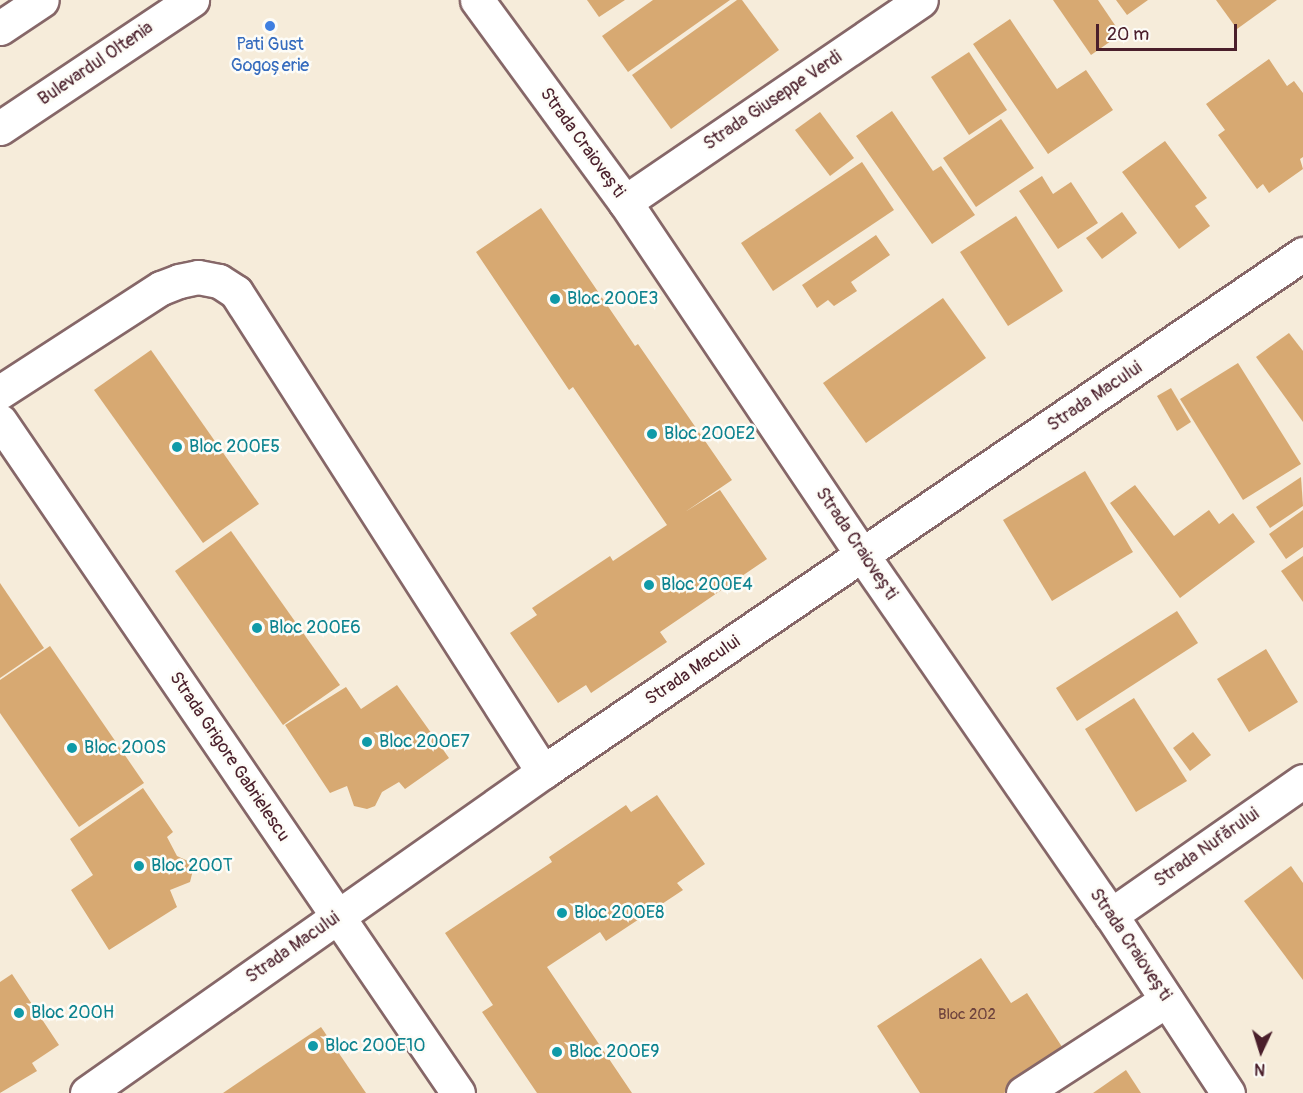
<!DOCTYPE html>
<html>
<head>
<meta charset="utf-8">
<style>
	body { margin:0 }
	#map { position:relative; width:1303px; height:1093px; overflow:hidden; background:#f6ecda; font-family:Pangolin,sans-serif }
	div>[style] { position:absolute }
	.building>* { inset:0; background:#d7a972 }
	.roads { filter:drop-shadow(2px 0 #866768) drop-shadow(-2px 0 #866768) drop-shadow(0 2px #866768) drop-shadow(0 -2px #866768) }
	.minor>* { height:33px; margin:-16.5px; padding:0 16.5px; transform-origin:16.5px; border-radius:16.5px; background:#fff }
	.dots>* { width:16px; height:16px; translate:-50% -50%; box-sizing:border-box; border:3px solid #fdfcf7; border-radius:50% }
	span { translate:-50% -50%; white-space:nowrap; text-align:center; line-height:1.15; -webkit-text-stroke:5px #fdfcf7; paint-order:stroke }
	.number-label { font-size:15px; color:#6d423d }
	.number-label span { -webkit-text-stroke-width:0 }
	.shop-label { font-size:18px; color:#366cbe }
	.street-label { font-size:18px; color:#4a1f2b }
	.culture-label { font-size:18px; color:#0d838f }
	.left { translate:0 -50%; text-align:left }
	.north { position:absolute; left:1231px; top:1021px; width:60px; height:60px; -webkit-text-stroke:4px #fdfcf7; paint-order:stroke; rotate:184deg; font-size:16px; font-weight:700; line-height:24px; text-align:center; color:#4a1f2b }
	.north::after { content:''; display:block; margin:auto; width:21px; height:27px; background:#4a1f2b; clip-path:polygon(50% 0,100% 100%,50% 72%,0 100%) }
	.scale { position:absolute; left:1096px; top:24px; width:141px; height:27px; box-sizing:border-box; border:3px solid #4a1f2b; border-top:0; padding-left:8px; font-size:18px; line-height:21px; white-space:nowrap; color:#4a1f2b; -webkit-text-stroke:4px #fdfcf7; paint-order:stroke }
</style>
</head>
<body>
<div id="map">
	<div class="building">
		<div style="clip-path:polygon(587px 0,625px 0,599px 17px)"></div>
		<div style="clip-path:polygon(653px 0,730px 0,628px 72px,602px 36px)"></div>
		<div style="clip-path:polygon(737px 0,742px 0,779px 50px,671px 129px,632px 75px)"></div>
		<div style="clip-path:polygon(1053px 0,1098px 0,1121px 34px,1091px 55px)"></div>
		<div style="clip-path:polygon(1116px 0,1148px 0,1127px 15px)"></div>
		<div style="clip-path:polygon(1216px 0,1277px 0,1237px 29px)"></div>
		<div style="clip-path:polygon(1010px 19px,1057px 89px,1086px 70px,1113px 110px,1048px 154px,973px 44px)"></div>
		<div style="clip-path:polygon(969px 52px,1007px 110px,969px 135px,931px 77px)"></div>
		<div style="clip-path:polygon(1269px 59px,1287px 86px,1294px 81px,1303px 93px,1303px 157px,1300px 159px,1303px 169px,1269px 193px,1263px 184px,1257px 189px,1218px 135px,1225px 130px,1206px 104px)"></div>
		<div style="clip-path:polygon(892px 111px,933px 171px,941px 166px,975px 215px,932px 244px,856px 136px)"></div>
		<div style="clip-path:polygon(820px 112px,854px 158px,830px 176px,795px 130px)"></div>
		<div style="clip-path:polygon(1001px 119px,1034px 168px,976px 207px,943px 158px)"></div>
		<div style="clip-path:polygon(1165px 141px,1207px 198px,1195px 206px,1210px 226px,1179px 249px,1122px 172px)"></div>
		<div style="clip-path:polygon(862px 162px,894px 210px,773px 291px,741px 243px)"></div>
		<div style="clip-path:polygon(1042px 176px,1053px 194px,1071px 182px,1098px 223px,1058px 249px,1019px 191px)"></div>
		<div style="clip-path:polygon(541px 208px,635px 346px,638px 344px,732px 480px,685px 512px,720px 490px,767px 559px,660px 632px,667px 642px,591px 693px,586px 685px,558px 703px,510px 633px,537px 615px,532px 608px,610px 556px,613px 561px,667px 525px,573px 387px,569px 390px,476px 252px)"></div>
		<div style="clip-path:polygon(1122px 212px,1137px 233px,1102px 259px,1086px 238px)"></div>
		<div style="clip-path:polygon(1016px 216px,1063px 291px,1008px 326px,960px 252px)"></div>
		<div style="clip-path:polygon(876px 235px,890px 255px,851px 282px,857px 291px,834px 306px,828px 300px,817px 308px,802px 285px)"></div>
		<div style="clip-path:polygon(943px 298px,986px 358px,866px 443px,823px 383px)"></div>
		<div style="clip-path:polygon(1289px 333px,1303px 351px,1303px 422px,1256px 357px)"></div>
		<div style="clip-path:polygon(151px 350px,259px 504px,203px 543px,94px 390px)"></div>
		<div style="clip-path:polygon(1238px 363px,1301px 464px,1243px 500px,1180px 399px)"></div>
		<div style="clip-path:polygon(1171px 388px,1191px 422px,1177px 431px,1157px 396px)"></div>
		<div style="clip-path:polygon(1085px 471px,1133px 552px,1052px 601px,1003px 520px)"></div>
		<div style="clip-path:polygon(1301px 477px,1303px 506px,1270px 528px,1256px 507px)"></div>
		<div style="clip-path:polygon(1135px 485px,1174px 536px,1209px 510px,1219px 524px,1233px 513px,1255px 542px,1180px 598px,1110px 503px)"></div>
		<div style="clip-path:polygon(1303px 510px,1303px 547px,1286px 559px,1269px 534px)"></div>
		<div style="clip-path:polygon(231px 531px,340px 685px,283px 725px,175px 571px)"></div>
		<div style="clip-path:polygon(1303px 556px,1303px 602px,1281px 571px)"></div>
		<div style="clip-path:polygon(0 583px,44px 648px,0 678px)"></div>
		<div style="clip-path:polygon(1177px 611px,1198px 643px,1077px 721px,1056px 688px)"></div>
		<div style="clip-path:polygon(50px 646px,144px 783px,79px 827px,0 713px,0 680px)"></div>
		<div style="clip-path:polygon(1266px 649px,1298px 702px,1249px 732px,1217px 679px)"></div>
		<div style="clip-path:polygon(397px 685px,449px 758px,405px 789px,399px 782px,382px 792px,375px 806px,367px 809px,354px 806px,347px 786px,330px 793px,285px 725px,346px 687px,361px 709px)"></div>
		<div style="clip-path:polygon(1134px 698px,1187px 781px,1136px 812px,1085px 729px)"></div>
		<div style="clip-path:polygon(1193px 732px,1211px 755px,1190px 771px,1173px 748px)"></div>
		<div style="clip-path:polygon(143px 788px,173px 832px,167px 837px,177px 856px,190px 862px,193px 870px,190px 882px,170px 890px,177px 907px,109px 950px,71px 890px,93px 875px,70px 839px)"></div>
		<div style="clip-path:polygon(657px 795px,705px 864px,677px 883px,683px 890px,606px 941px,600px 932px,547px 967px,632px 1093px,537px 1093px,482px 1012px,493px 1005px,445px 933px,552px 862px,549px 857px,626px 805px,631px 812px)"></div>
		<div style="clip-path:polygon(1291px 866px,1303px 883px,1303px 980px,1244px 901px)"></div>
		<div style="clip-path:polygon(981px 958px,1011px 1003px,1027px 993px,1066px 1053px,1004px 1093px,920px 1093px,877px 1026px)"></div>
		<div style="clip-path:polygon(12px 974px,59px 1045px,32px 1063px,37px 1071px,0 1093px,0 982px)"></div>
		<div style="clip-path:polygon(321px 1027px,366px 1093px,223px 1093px,264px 1065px)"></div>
		<div style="clip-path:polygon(1126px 1070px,1141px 1093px,1093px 1093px)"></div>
	</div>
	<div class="roads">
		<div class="minor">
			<div style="left:477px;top:0;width:250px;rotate:53.8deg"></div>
			<div style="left:625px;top:202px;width:427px;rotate:56.1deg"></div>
			<div style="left:863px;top:556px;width:436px;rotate:55.4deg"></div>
			<div style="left:1111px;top:915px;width:213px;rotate:56.7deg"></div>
			<div style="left:0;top:28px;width:50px;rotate:-33.7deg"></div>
			<div style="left:0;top:128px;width:231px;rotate:-33.7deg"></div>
			<div style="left:625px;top:202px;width:358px;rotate:-34.3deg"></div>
			<div style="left:0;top:392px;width:192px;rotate:-32.9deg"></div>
			<div style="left:161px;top:288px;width:19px;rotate:-21deg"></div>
			<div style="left:179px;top:281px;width:19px;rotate:-12deg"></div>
			<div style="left:198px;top:277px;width:21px;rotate:11deg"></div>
			<div style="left:219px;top:281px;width:20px;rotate:33deg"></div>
			<div style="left:236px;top:292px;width:570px;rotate:57.4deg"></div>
			<div style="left:0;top:421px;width:813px;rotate:55.72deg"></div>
			<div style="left:1111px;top:915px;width:234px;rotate:-34.9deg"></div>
			<div style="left:87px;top:1093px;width:558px;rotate:-35.14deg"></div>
			<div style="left:543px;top:772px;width:920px;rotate:-34.28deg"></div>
			<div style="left:1023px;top:1093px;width:171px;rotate:-32.9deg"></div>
		</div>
	</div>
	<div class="dots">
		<div style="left:270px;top:26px;background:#3f7fe0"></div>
		<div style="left:555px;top:299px;background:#0f9aa8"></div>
		<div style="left:652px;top:434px;background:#0f9aa8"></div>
		<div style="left:177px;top:447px;background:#0f9aa8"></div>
		<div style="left:649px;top:585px;background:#0f9aa8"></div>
		<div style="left:257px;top:628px;background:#0f9aa8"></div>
		<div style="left:367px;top:742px;background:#0f9aa8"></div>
		<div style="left:72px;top:748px;background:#0f9aa8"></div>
		<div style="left:139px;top:866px;background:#0f9aa8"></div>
		<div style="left:562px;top:913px;background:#0f9aa8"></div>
		<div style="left:19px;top:1013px;background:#0f9aa8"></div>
		<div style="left:313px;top:1046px;background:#0f9aa8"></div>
		<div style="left:557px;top:1052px;background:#0f9aa8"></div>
	</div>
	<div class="number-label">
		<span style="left:967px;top:1015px">Bloc 202</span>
	</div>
	<div class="shop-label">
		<span style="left:270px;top:56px">Pati Gust<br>Gogoșerie</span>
	</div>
	<div class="street-label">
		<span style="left:96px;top:64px;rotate:-34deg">Bulevardul Oltenia</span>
		<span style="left:773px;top:101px;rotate:-34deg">Strada Giuseppe Verdi</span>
		<span style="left:582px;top:143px;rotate:54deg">Strada Craiovești</span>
		<span style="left:1095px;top:397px;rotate:-34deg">Strada Macului</span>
		<span style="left:856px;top:544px;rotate:56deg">Strada Craiovești</span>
		<span style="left:693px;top:671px;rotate:-34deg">Strada Macului</span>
		<span style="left:229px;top:757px;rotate:56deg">Strada Grigore Gabrielescu</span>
		<span style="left:1207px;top:848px;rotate:-35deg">Strada Nufărului</span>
		<span style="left:1130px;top:945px;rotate:56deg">Strada Craiovești</span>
		<span style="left:293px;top:948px;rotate:-35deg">Strada Macului</span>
	</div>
	<div class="culture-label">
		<span class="left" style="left:567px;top:299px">Bloc 200E3</span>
		<span class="left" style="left:664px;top:434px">Bloc 200E2</span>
		<span class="left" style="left:189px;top:447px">Bloc 200E5</span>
		<span class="left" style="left:661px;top:585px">Bloc 200E4</span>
		<span class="left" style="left:269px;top:628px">Bloc 200E6</span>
		<span class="left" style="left:379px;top:742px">Bloc 200E7</span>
		<span class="left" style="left:84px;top:748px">Bloc 200S</span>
		<span class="left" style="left:151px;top:866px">Bloc 200T</span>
		<span class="left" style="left:574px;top:913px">Bloc 200E8</span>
		<span class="left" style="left:31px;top:1013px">Bloc 200H</span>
		<span class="left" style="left:325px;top:1046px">Bloc 200E10</span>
		<span class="left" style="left:569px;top:1052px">Bloc 200E9</span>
	</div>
	<div class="north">N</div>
	<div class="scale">20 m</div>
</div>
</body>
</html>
